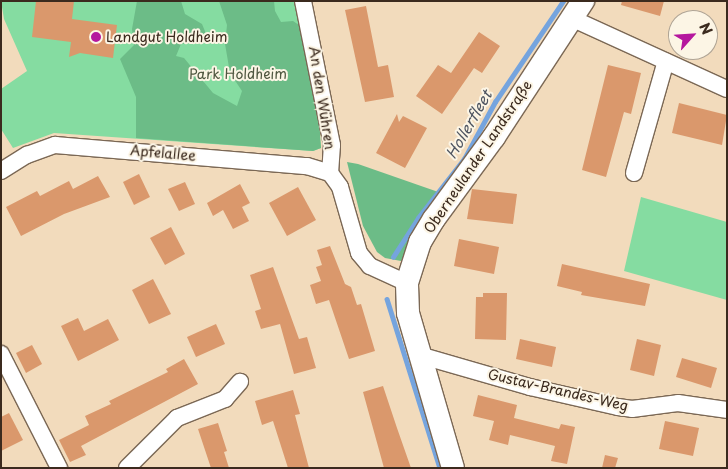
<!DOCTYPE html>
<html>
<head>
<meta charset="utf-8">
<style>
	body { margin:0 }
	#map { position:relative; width:728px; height:469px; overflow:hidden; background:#f2dbbc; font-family:"Playpen Sans",sans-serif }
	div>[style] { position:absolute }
	.green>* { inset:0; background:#85dca1 }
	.forest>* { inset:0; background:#6cbc87 }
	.stream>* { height:4.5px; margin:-2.25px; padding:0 2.25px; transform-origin:2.25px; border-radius:2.25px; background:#75a4de }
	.building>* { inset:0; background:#da986c }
	.roads { filter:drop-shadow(1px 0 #7b6855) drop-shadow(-1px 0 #7b6855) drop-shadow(0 1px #7b6855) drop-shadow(0 -1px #7b6855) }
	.street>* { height:16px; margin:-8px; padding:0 8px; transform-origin:8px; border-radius:8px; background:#fff }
	.secondary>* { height:22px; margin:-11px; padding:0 11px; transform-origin:11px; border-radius:11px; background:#fff }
	.dots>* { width:14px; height:14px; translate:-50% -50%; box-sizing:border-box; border:2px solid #fcf5e5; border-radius:50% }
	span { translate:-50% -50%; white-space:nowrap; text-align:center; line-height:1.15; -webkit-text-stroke:4px #fcf5e5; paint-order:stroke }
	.poi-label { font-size:14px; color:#3b2a1e }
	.left { translate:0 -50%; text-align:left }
	.park-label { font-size:14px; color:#4e563f }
	.street-label { font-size:14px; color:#3b2a1e }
	.water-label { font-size:15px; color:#4f5561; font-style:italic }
	.frame { position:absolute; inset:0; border:2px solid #3b2a1e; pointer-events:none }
	.north { position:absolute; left:668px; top:10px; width:50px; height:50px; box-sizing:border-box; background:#fcf5e5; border:1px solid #afa495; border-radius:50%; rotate:64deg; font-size:14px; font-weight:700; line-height:20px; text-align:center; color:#3b2a1e }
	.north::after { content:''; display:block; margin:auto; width:18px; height:22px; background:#b5179e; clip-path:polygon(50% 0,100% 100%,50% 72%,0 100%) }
</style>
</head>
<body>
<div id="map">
	<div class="green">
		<div style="clip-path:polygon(1px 1px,295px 1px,312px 74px,321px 148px,313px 151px,54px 133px,13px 148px,1px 129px,1px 89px,27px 71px,4px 19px)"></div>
		<div style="clip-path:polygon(641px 197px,727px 222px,727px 300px,624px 271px)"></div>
	</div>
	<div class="forest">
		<div style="clip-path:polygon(137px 1px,181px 1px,185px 14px,202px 24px,209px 41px,181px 44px,176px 56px,184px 58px,213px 93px,237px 106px,242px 91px,230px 73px,225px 44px,227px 25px,219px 1px,274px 1px,275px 11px,281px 22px,293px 21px,308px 31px,316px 71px,321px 148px,313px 151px,136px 138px,136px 97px,120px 59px,134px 45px,132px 29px)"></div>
		<div style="clip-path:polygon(347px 162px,358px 164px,444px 194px,401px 261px,385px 258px,377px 252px,363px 226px)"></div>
	</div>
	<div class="stream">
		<div style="left:393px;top:257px;width:46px;rotate:-57.3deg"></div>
		<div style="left:418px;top:218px;width:75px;rotate:-52.1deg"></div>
		<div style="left:464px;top:159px;width:65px;rotate:-61.5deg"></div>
		<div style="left:495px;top:102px;width:122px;rotate:-56deg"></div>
		<div style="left:387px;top:299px;width:177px;rotate:72.6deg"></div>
	</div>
	<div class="building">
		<div style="clip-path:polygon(36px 1px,74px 1px,72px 19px,117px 25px,113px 58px,80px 53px,69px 57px,71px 42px,32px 37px)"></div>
		<div style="clip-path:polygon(622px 1px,664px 1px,660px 16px,621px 5px)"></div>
		<div style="clip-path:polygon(366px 6px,378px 67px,388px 65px,394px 97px,365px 102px,345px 10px)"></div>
		<div style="clip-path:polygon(479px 32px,500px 46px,482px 73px,474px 68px,442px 114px,416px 96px,438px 65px,451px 73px)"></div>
		<div style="clip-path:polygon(608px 65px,641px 73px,631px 114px,624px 112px,606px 177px,582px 170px)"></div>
		<div style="clip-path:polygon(679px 103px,727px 115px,722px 145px,672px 133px)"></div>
		<div style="clip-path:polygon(397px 114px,399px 122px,403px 116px,427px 128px,405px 168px,376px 153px)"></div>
		<div style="clip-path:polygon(139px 174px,150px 197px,134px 205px,123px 182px)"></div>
		<div style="clip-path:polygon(98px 176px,110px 197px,64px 214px,21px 236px,6px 207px,37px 191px,40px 196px,69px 181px,73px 189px)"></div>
		<div style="clip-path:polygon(185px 182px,195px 204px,179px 211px,168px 189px)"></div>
		<div style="clip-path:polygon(240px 184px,250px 203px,242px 207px,249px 221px,233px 229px,223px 210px,213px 216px,207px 203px)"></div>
		<div style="clip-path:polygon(298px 187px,316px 220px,287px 236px,269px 203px)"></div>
		<div style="clip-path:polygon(472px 189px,517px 194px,513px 224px,467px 219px)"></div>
		<div style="clip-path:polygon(171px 227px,185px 254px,165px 265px,150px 238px)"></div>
		<div style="clip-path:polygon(459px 239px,499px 247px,494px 274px,454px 266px)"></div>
		<div style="clip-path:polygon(330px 246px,345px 284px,351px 287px,357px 305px,361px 304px,375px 351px,349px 359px,329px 300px,316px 304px,310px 285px,321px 281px,316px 267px,322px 265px,317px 250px)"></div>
		<div style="clip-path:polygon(562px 264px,650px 284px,645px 306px,581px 295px,582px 292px,557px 286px)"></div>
		<div style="clip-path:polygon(273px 267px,299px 339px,307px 337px,316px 368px,294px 374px,280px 324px,261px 329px,255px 311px,261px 309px,250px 275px)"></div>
		<div style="clip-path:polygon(153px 279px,171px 314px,149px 324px,132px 290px)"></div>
		<div style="clip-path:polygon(483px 293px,507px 293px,506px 340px,475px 339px,476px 297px,483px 297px)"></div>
		<div style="clip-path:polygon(78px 318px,84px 331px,108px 319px,119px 340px,78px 361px,61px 326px)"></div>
		<div style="clip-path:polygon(216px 324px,225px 344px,196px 357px,187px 337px)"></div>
		<div style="clip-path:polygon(520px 339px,556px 347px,552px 367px,516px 359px)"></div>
		<div style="clip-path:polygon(637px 339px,661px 345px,654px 376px,630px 370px)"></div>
		<div style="clip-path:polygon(32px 345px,42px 364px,26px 373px,16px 353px)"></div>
		<div style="clip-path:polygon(682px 358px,717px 368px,711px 388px,676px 377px)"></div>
		<div style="clip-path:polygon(184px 359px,198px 384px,81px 446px,86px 455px,70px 462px,59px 440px,89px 425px,85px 416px,111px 404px,109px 401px,168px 372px,166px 369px)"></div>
		<div style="clip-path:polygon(383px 386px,397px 428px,411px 468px,384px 468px,363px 392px)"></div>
		<div style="clip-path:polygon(293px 390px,300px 414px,295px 415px,309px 468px,288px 468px,273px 421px,262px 425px,255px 401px)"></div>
		<div style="clip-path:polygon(478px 395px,517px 405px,514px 418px,559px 429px,561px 424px,575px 427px,567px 464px,551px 461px,555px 446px,510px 435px,508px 445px,489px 440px,494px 421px,473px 416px)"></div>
		<div style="clip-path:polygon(9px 413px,23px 440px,1px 451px,1px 417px)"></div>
		<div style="clip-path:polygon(665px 421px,699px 428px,693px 456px,659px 449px)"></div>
		<div style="clip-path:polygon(218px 423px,227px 451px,224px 452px,229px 468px,211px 468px,198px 429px)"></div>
		<div style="clip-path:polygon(605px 455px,618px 458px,615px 468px,602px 468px)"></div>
	</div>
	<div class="roads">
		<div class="street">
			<div style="left:303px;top:1px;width:147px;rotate:78.6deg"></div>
			<div style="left:332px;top:145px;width:28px;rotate:94deg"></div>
			<div style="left:330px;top:173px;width:17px;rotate:54deg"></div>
			<div style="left:340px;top:187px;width:69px;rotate:73.9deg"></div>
			<div style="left:359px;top:253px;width:17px;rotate:50deg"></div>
			<div style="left:370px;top:266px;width:41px;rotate:24.7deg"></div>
			<div style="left:571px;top:18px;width:171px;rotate:24.5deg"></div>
			<div style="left:1px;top:171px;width:31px;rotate:-32deg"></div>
			<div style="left:27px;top:155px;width:30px;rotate:-20deg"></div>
			<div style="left:55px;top:145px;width:253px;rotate:4.8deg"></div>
			<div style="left:307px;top:166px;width:24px;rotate:17deg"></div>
			<div style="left:634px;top:173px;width:116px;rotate:-74.1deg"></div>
			<div style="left:1px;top:354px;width:128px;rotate:63deg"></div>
			<div style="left:419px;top:355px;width:116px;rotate:16.1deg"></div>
			<div style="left:530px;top:387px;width:90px;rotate:12.8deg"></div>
			<div style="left:618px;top:407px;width:14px;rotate:8deg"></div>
			<div style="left:632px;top:409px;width:46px;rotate:-7.4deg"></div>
			<div style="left:678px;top:403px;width:49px;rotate:8.1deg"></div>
			<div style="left:127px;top:468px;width:71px;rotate:-45deg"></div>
			<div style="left:177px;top:418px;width:52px;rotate:-21.6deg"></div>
			<div style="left:225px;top:399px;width:23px;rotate:-49deg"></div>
		</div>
		<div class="secondary">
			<div style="left:453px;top:468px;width:161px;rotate:-106.2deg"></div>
			<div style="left:408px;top:313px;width:30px;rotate:-92deg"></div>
			<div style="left:407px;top:283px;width:43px;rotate:-72.4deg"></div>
			<div style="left:420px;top:242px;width:27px;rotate:-59deg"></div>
			<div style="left:434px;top:219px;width:102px;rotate:-53.8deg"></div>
			<div style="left:494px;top:137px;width:163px;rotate:-56.8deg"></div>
		</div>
	</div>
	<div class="dots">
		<div style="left:96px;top:37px;background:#b5179e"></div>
	</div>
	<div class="poi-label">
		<span class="left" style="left:106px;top:37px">Landgut Holdheim</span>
	</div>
	<div class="park-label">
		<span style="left:238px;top:74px">Park Holdheim</span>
	</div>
	<div class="street-label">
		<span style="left:322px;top:98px;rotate:81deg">An den Wühren</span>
		<span style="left:163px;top:153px;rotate:5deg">Apfelallee</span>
		<span style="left:478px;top:157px;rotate:-56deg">Oberneulander Landstraße</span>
		<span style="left:558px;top:390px;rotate:13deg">Gustav-Brandes-Weg</span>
	</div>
	<div class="water-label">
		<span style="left:468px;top:124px;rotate:-60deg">Hollerfleet</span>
	</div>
	<div class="frame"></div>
	<div class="north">N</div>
</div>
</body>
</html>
